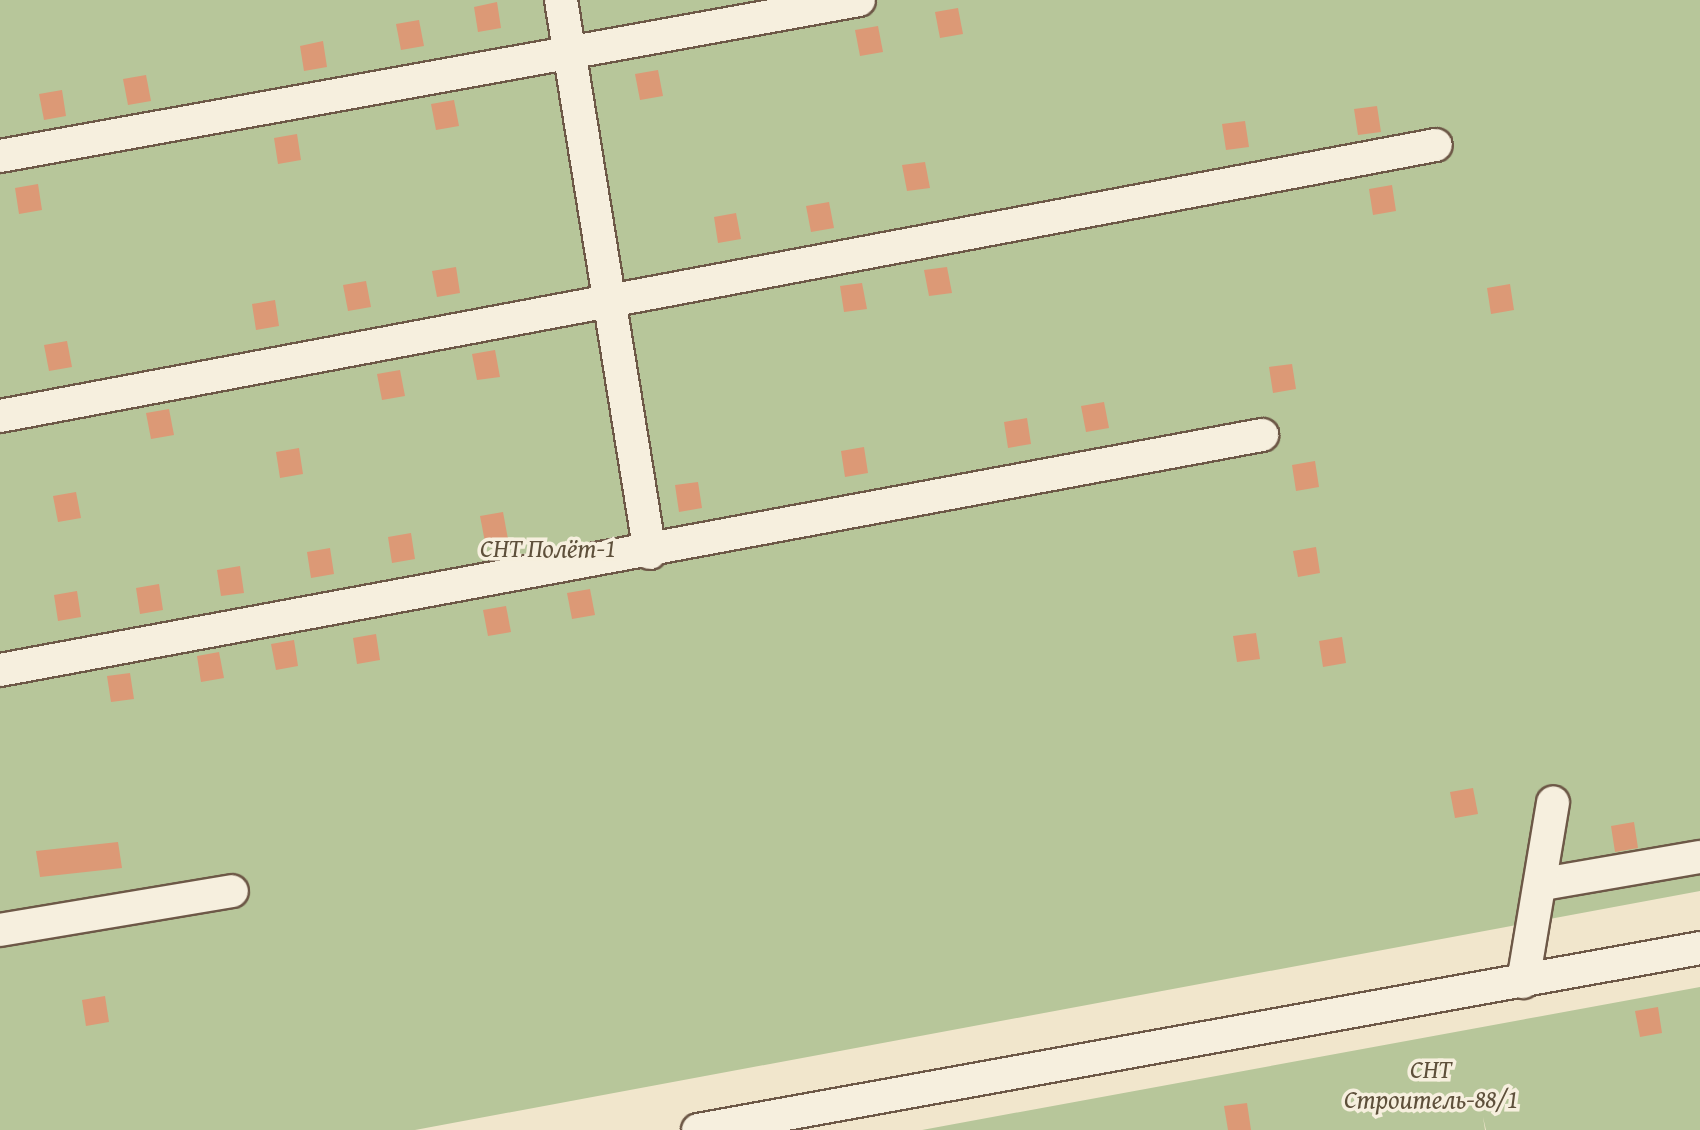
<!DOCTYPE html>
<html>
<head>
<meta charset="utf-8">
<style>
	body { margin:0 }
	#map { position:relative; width:1700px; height:1130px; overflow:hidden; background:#f1e6cc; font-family:"Gentium Book Plus",serif }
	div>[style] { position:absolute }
	.green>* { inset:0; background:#b7c69a }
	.building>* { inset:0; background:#dc9976 }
	.roads { filter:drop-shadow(2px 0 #6d5847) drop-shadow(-2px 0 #6d5847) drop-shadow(0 2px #6d5847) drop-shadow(0 -2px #6d5847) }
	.minor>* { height:32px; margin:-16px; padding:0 16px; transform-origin:16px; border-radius:16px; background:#f6efde }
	span { translate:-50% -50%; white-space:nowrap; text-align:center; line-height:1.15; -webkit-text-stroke:7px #f6efde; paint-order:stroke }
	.park-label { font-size:26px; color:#5e503b; font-style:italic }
</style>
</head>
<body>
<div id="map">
	<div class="green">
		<div style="clip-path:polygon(0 0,1700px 0,1700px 891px,415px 1130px,0 1130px)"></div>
		<div style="clip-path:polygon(1700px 987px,1700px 1130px,1486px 1130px,1483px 1117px,1485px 1130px,922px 1130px)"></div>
	</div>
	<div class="building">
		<div style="clip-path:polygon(497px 2px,501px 28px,478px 32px,474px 7px)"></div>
		<div style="clip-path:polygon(958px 8px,963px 34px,940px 38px,935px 12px)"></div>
		<div style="clip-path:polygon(419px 20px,424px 46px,401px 50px,396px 24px)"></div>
		<div style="clip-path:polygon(878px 26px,883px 52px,860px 56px,855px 30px)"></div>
		<div style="clip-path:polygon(323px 41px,327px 67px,304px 71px,300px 46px)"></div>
		<div style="clip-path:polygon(658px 70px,663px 96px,640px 100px,635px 74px)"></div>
		<div style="clip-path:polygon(146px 75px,151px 101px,128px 105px,123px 79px)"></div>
		<div style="clip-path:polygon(62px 90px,66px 116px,44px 120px,39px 94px)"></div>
		<div style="clip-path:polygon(454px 100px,459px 126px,436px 130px,431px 104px)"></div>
		<div style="clip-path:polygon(1377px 106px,1381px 132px,1358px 135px,1354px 109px)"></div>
		<div style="clip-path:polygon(1245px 121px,1249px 147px,1226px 150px,1222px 124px)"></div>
		<div style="clip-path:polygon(297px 134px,301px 160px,278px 164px,274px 138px)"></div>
		<div style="clip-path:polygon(925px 162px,930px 188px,907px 191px,902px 165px)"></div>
		<div style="clip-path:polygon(38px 184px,42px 210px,19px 214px,15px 188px)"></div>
		<div style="clip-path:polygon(1392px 185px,1396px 211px,1373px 215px,1369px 189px)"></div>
		<div style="clip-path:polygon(829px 202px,834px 228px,811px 232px,806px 206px)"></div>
		<div style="clip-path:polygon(736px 213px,741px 239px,718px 243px,714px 217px)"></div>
		<div style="clip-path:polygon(456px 267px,460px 293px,437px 297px,432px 271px)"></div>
		<div style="clip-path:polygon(947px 267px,952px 293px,929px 296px,924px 270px)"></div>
		<div style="clip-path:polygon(366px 281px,371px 307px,348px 311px,343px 285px)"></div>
		<div style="clip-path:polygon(862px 283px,867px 309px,844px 312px,840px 286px)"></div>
		<div style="clip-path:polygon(1510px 284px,1514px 310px,1491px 314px,1487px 288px)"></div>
		<div style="clip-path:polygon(275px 300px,279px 326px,256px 330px,252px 304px)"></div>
		<div style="clip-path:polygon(67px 341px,72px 367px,49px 371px,44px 345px)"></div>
		<div style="clip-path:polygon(495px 350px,500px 377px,477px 380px,472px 354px)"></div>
		<div style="clip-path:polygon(1292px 364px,1296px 389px,1273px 393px,1269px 367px)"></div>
		<div style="clip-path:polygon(400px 370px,405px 396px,382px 400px,377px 374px)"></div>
		<div style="clip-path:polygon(1104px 402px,1109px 428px,1086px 432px,1081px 406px)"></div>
		<div style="clip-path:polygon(169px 409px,174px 435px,151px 439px,146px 413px)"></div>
		<div style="clip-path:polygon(1027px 418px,1031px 444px,1008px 448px,1004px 422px)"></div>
		<div style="clip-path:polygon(864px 447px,868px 473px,845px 477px,841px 451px)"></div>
		<div style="clip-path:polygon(299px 448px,303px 474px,280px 478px,276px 452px)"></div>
		<div style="clip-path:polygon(1315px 461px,1319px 487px,1296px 491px,1292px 465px)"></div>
		<div style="clip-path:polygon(698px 482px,702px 508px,679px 512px,675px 485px)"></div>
		<div style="clip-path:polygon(76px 492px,81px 518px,58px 522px,53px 496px)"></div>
		<div style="clip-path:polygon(503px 512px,508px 539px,485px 542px,480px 516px)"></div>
		<div style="clip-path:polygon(411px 533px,415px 559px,392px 563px,388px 537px)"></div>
		<div style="clip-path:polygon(1316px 547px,1320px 573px,1298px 577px,1293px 551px)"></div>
		<div style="clip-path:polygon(330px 548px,334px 574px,311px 578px,307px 552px)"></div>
		<div style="clip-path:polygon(240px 566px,244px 593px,221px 596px,217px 570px)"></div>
		<div style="clip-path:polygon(159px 584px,163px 610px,140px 614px,136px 588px)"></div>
		<div style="clip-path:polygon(590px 589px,595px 615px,572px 619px,567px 593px)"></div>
		<div style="clip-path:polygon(77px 591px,81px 617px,58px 621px,54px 595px)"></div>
		<div style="clip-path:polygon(506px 606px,511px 632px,488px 636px,483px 610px)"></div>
		<div style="clip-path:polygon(1256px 633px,1260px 659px,1237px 662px,1233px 636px)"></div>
		<div style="clip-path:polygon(376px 634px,380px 660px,357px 664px,353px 638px)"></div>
		<div style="clip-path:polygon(1342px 637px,1346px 663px,1323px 667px,1319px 641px)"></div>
		<div style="clip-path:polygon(294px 640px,298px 666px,276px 670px,271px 644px)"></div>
		<div style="clip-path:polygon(219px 652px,224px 678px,201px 682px,197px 656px)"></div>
		<div style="clip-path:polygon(130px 673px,134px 699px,111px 702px,107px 676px)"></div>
		<div style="clip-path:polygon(1473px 788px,1478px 814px,1455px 818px,1450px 792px)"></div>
		<div style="clip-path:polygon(1634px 822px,1638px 848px,1615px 852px,1611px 826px)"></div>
		<div style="clip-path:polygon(118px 842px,122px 868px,40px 877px,36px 851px)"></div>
		<div style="clip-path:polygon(105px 996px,109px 1022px,86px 1026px,82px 1000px)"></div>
		<div style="clip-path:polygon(1658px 1007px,1662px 1033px,1640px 1037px,1635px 1011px)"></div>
		<div style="clip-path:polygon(1247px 1103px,1251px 1130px,1228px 1130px,1224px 1106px)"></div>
	</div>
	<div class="roads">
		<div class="minor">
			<div style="left:561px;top:0;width:560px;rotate:80.86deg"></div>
			<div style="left:0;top:156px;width:873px;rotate:-10.29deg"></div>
			<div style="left:0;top:416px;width:1461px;rotate:-10.69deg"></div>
			<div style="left:0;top:670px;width:1284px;rotate:-10.55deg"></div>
			<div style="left:1543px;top:884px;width:159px;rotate:-9.8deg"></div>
			<div style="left:0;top:930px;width:235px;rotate:-9.5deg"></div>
			<div style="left:1523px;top:982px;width:182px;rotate:-80.5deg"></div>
			<div style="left:698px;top:1130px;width:1018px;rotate:-10.29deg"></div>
		</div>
	</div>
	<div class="park-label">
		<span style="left:548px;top:548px">СНТ Полёт-1</span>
		<span style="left:1431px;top:1084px">СНТ<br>Строитель-88/1</span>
	</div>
</div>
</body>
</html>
